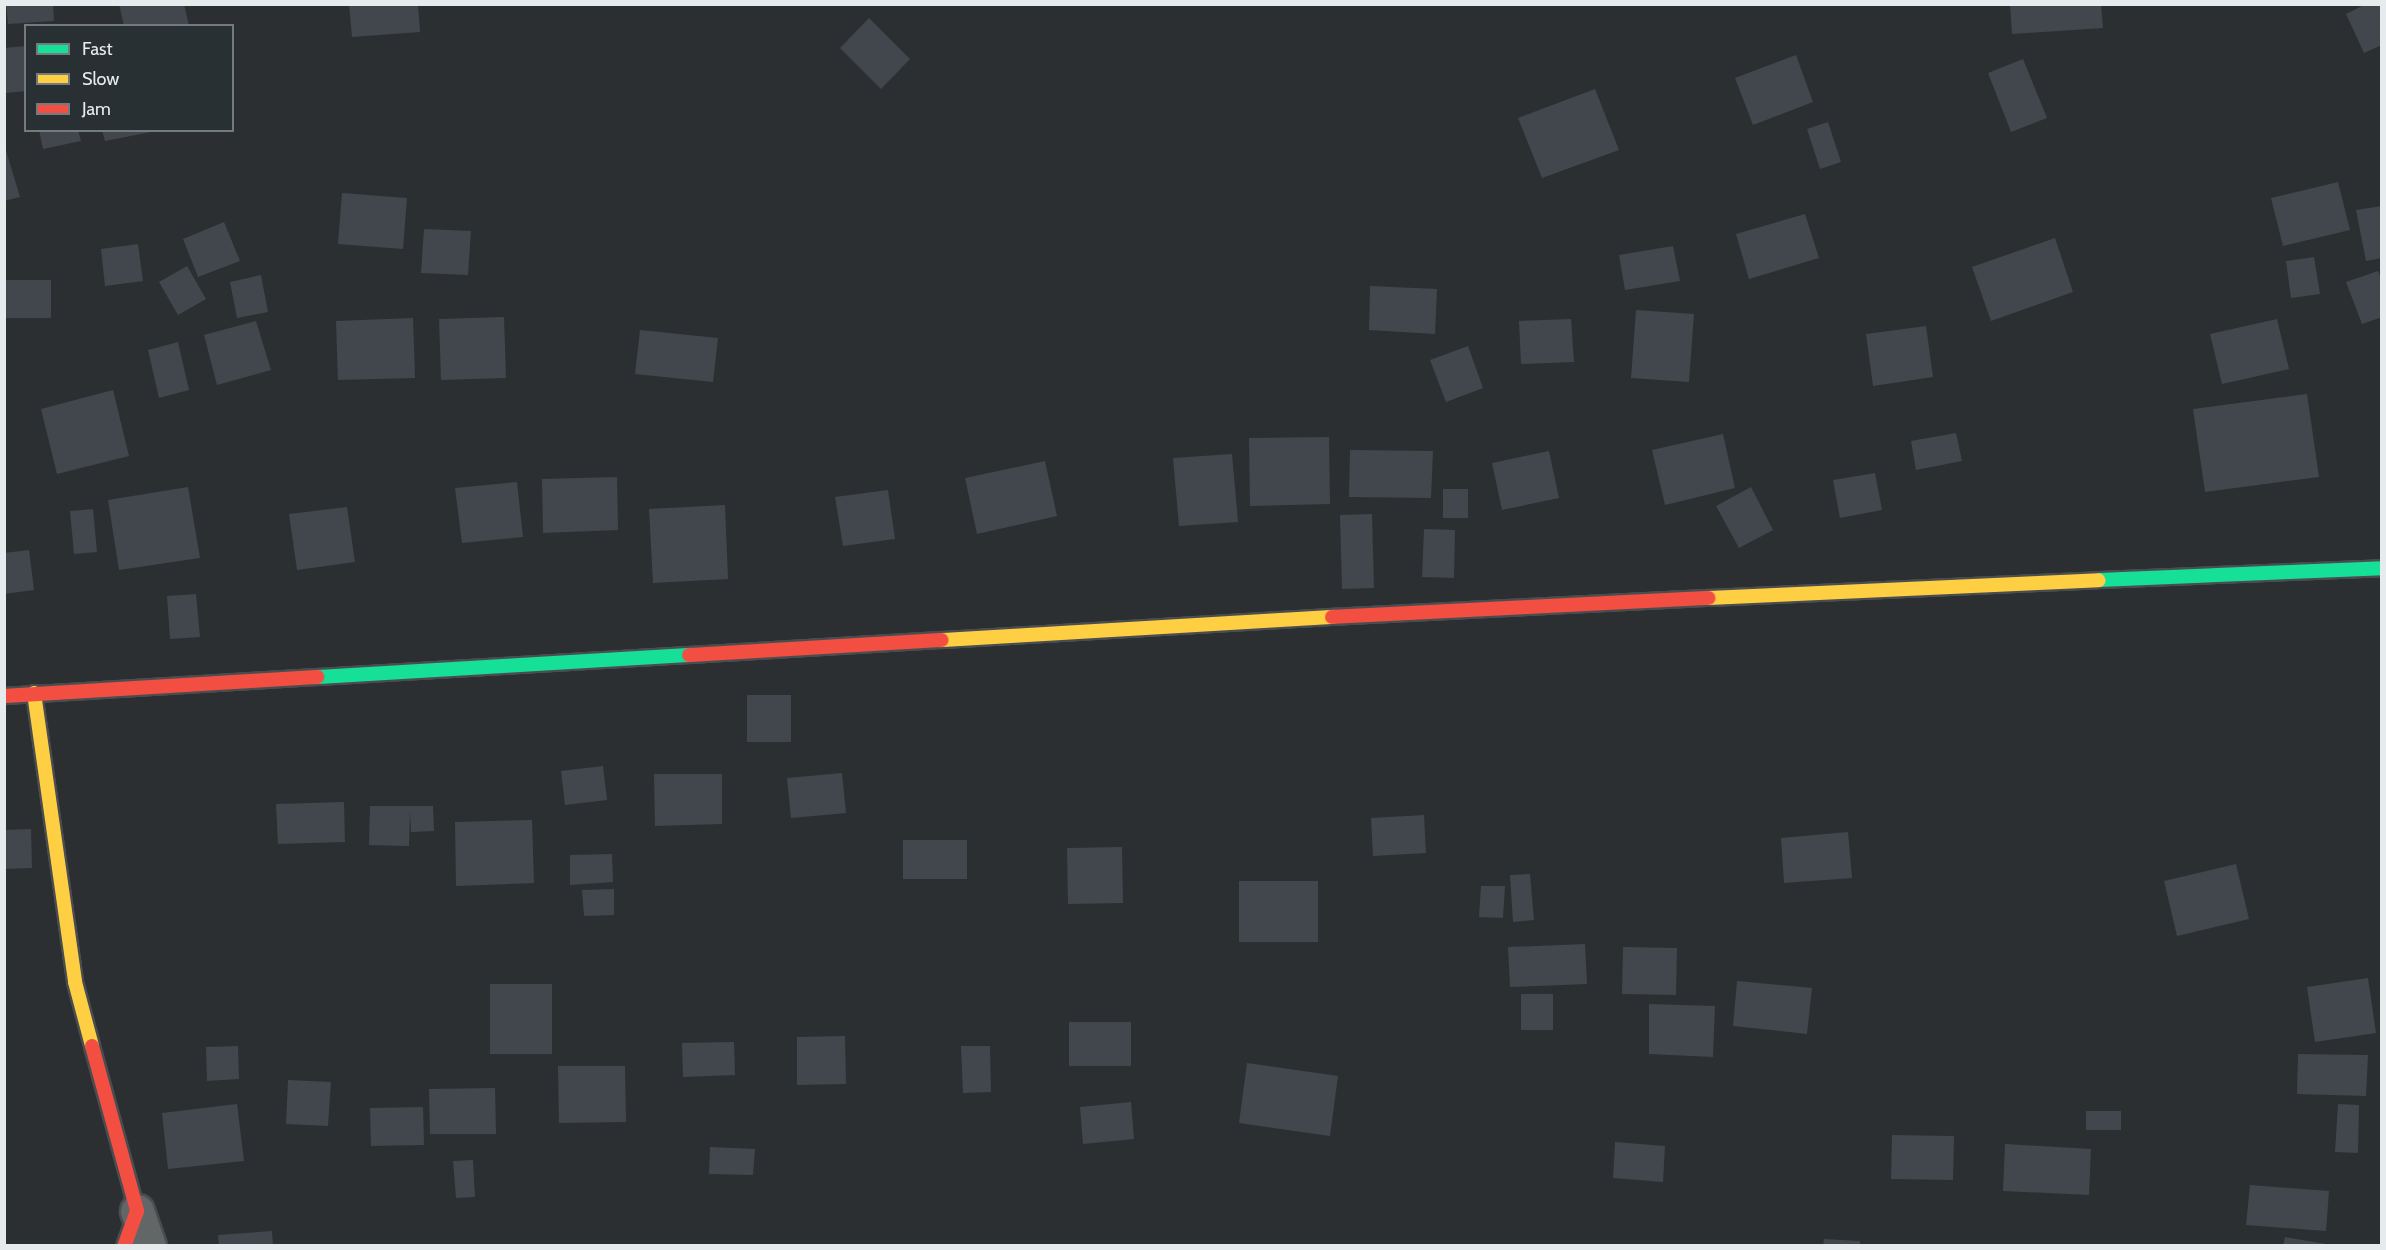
<!DOCTYPE html>
<html>
<head>
<meta charset="utf-8">
<style>
	body { margin:0 }
	#map { position:relative; width:2386px; height:1250px; overflow:hidden; background:#2b2f31; font-family:Cabin,sans-serif }
	div>[style] { position:absolute }
	.building>* { inset:0; background:#42474d }
	.roads { filter:drop-shadow(2px 0 #4a4d50) drop-shadow(-2px 0 #4a4d50) drop-shadow(0 2px #4a4d50) drop-shadow(0 -2px #4a4d50) }
	.street>* { height:33px; margin:-16.5px; padding:0 16.5px; transform-origin:16.5px; border-radius:16.5px; background:#626667 }
	.fast>* { height:14px; margin:-7px; padding:0 7px; transform-origin:7px; border-radius:7px; background:#16e098 }
	.slow>* { height:14px; margin:-7px; padding:0 7px; transform-origin:7px; border-radius:7px; background:#ffcf43 }
	.jam>* { height:14px; margin:-7px; padding:0 7px; transform-origin:7px; border-radius:7px; background:#f24e42 }
	span { translate:-50% -50%; white-space:nowrap; text-align:center; line-height:1.15; -webkit-text-stroke:4.5px #283034; paint-order:stroke }
	.frame { position:absolute; inset:0; border:6px solid #e6ebee; pointer-events:none }
	.legend { position:absolute; left:24px; top:24px; width:210px; height:108px; box-sizing:border-box; background:#283034; border:2px solid #747b7e; margin:0; padding:8px 10px; list-style:none; font-size:18px; color:#e6ebee }
	.legend li { display:flex; align-items:center; gap:12px; height:30px }
	.legend b { width:30px; border:2px solid #747b7e }
</style>
</head>
<body>
<div id="map">
	<div class="building">
		<div style="clip-path:polygon(6px 4px,53px 4px,54px 21px,8px 24px)"></div>
		<div style="clip-path:polygon(119px 4px,184px 4px,189px 26px,124px 26px)"></div>
		<div style="clip-path:polygon(349px 4px,418px 4px,420px 32px,352px 37px)"></div>
		<div style="clip-path:polygon(2010px 4px,2101px 4px,2103px 28px,2012px 34px)"></div>
		<div style="clip-path:polygon(2366px 4px,2382px 4px,2382px 45px,2364px 53px,2346px 14px)"></div>
		<div style="clip-path:polygon(869px 18px,910px 59px,881px 89px,840px 48px)"></div>
		<div style="clip-path:polygon(26px 46px,26px 91px,5px 93px,4px 48px)"></div>
		<div style="clip-path:polygon(1796px 55px,1813px 102px,1753px 125px,1735px 78px)"></div>
		<div style="clip-path:polygon(2023px 59px,2047px 118px,2011px 132px,1988px 73px)"></div>
		<div style="clip-path:polygon(1595px 89px,1619px 150px,1542px 178px,1518px 118px)"></div>
		<div style="clip-path:polygon(1828px 122px,1841px 162px,1820px 169px,1807px 129px)"></div>
		<div style="clip-path:polygon(39px 130px,78px 130px,81px 141px,43px 149px)"></div>
		<div style="clip-path:polygon(102px 130px,151px 130px,151px 132px,105px 141px)"></div>
		<div style="clip-path:polygon(4px 144px,20px 197px,4px 201px)"></div>
		<div style="clip-path:polygon(2338px 182px,2350px 230px,2283px 246px,2271px 198px)"></div>
		<div style="clip-path:polygon(342px 193px,407px 198px,403px 249px,338px 244px)"></div>
		<div style="clip-path:polygon(2382px 206px,2382px 258px,2366px 261px,2356px 210px)"></div>
		<div style="clip-path:polygon(1805px 214px,1819px 258px,1749px 279px,1736px 234px)"></div>
		<div style="clip-path:polygon(224px 222px,240px 261px,198px 277px,183px 239px)"></div>
		<div style="clip-path:polygon(424px 229px,471px 231px,468px 275px,421px 273px)"></div>
		<div style="clip-path:polygon(2055px 238px,2073px 292px,1991px 321px,1972px 267px)"></div>
		<div style="clip-path:polygon(138px 244px,143px 281px,105px 286px,101px 249px)"></div>
		<div style="clip-path:polygon(1673px 246px,1680px 281px,1625px 290px,1619px 255px)"></div>
		<div style="clip-path:polygon(2314px 257px,2320px 294px,2291px 298px,2286px 261px)"></div>
		<div style="clip-path:polygon(187px 266px,206px 299px,178px 315px,159px 282px)"></div>
		<div style="clip-path:polygon(2378px 271px,2382px 282px,2382px 317px,2362px 324px,2346px 282px)"></div>
		<div style="clip-path:polygon(261px 275px,268px 312px,237px 318px,230px 282px)"></div>
		<div style="clip-path:polygon(4px 280px,51px 280px,51px 318px,4px 318px)"></div>
		<div style="clip-path:polygon(1370px 286px,1437px 289px,1435px 334px,1369px 330px)"></div>
		<div style="clip-path:polygon(1636px 310px,1694px 314px,1689px 382px,1631px 378px)"></div>
		<div style="clip-path:polygon(504px 317px,506px 378px,441px 380px,439px 319px)"></div>
		<div style="clip-path:polygon(413px 318px,415px 378px,338px 380px,336px 321px)"></div>
		<div style="clip-path:polygon(1571px 319px,1574px 362px,1521px 364px,1519px 321px)"></div>
		<div style="clip-path:polygon(2277px 319px,2289px 369px,2222px 384px,2210px 334px)"></div>
		<div style="clip-path:polygon(256px 321px,271px 370px,217px 385px,204px 335px)"></div>
		<div style="clip-path:polygon(1926px 326px,1933px 377px,1873px 386px,1866px 334px)"></div>
		<div style="clip-path:polygon(640px 330px,718px 338px,713px 382px,635px 374px)"></div>
		<div style="clip-path:polygon(178px 342px,189px 390px,159px 398px,148px 350px)"></div>
		<div style="clip-path:polygon(1468px 346px,1483px 388px,1446px 402px,1430px 360px)"></div>
		<div style="clip-path:polygon(113px 390px,129px 456px,57px 474px,41px 409px)"></div>
		<div style="clip-path:polygon(2307px 394px,2319px 477px,2205px 492px,2193px 409px)"></div>
		<div style="clip-path:polygon(1956px 433px,1962px 461px,1916px 470px,1911px 441px)"></div>
		<div style="clip-path:polygon(1723px 434px,1735px 488px,1665px 505px,1652px 450px)"></div>
		<div style="clip-path:polygon(1329px 437px,1330px 504px,1250px 506px,1249px 438px)"></div>
		<div style="clip-path:polygon(1350px 450px,1433px 451px,1431px 498px,1349px 497px)"></div>
		<div style="clip-path:polygon(1549px 451px,1559px 498px,1502px 510px,1492px 463px)"></div>
		<div style="clip-path:polygon(1232px 454px,1238px 522px,1179px 526px,1173px 458px)"></div>
		<div style="clip-path:polygon(1045px 461px,1057px 516px,977px 534px,965px 478px)"></div>
		<div style="clip-path:polygon(1875px 473px,1882px 510px,1840px 518px,1833px 480px)"></div>
		<div style="clip-path:polygon(617px 477px,618px 530px,543px 533px,542px 479px)"></div>
		<div style="clip-path:polygon(517px 482px,523px 537px,462px 543px,455px 488px)"></div>
		<div style="clip-path:polygon(188px 487px,200px 558px,119px 570px,108px 500px)"></div>
		<div style="clip-path:polygon(1751px 487px,1773px 530px,1739px 548px,1716px 506px)"></div>
		<div style="clip-path:polygon(1443px 489px,1468px 489px,1468px 518px,1443px 518px)"></div>
		<div style="clip-path:polygon(888px 490px,895px 539px,843px 546px,835px 497px)"></div>
		<div style="clip-path:polygon(725px 505px,728px 579px,653px 583px,649px 509px)"></div>
		<div style="clip-path:polygon(347px 507px,355px 562px,297px 570px,289px 514px)"></div>
		<div style="clip-path:polygon(93px 509px,97px 552px,74px 554px,70px 511px)"></div>
		<div style="clip-path:polygon(1372px 514px,1374px 588px,1342px 589px,1340px 515px)"></div>
		<div style="clip-path:polygon(1424px 529px,1455px 530px,1454px 578px,1422px 577px)"></div>
		<div style="clip-path:polygon(29px 550px,34px 590px,4px 594px,4px 553px)"></div>
		<div style="clip-path:polygon(196px 594px,200px 637px,170px 639px,167px 596px)"></div>
		<div style="clip-path:polygon(747px 695px,791px 695px,791px 742px,747px 742px)"></div>
		<div style="clip-path:polygon(603px 766px,607px 800px,565px 805px,561px 771px)"></div>
		<div style="clip-path:polygon(842px 773px,846px 813px,791px 818px,787px 778px)"></div>
		<div style="clip-path:polygon(654px 774px,722px 774px,722px 824px,655px 826px)"></div>
		<div style="clip-path:polygon(344px 802px,345px 842px,278px 844px,276px 804px)"></div>
		<div style="clip-path:polygon(370px 806px,433px 806px,434px 831px,411px 832px,410px 811px,409px 846px,369px 845px)"></div>
		<div style="clip-path:polygon(1424px 815px,1426px 853px,1373px 856px,1371px 818px)"></div>
		<div style="clip-path:polygon(532px 820px,534px 883px,456px 886px,455px 822px)"></div>
		<div style="clip-path:polygon(31px 829px,32px 868px,4px 869px,4px 830px)"></div>
		<div style="clip-path:polygon(1848px 832px,1852px 878px,1784px 883px,1781px 838px)"></div>
		<div style="clip-path:polygon(903px 840px,967px 840px,967px 879px,903px 879px)"></div>
		<div style="clip-path:polygon(1122px 847px,1123px 903px,1068px 904px,1067px 848px)"></div>
		<div style="clip-path:polygon(612px 854px,613px 882px,570px 885px,570px 855px)"></div>
		<div style="clip-path:polygon(2236px 864px,2249px 919px,2177px 936px,2164px 881px)"></div>
		<div style="clip-path:polygon(1530px 874px,1534px 920px,1513px 922px,1510px 875px)"></div>
		<div style="clip-path:polygon(1239px 881px,1318px 881px,1318px 942px,1239px 942px)"></div>
		<div style="clip-path:polygon(1481px 886px,1505px 886px,1503px 918px,1479px 917px)"></div>
		<div style="clip-path:polygon(614px 889px,614px 915px,584px 916px,582px 890px)"></div>
		<div style="clip-path:polygon(1585px 944px,1587px 984px,1510px 987px,1508px 947px)"></div>
		<div style="clip-path:polygon(1623px 947px,1677px 948px,1676px 995px,1622px 994px)"></div>
		<div style="clip-path:polygon(2368px 978px,2376px 1033px,2315px 1042px,2307px 987px)"></div>
		<div style="clip-path:polygon(1737px 981px,1812px 988px,1807px 1034px,1733px 1026px)"></div>
		<div style="clip-path:polygon(490px 984px,552px 984px,552px 1054px,490px 1054px)"></div>
		<div style="clip-path:polygon(1521px 994px,1553px 994px,1553px 1030px,1521px 1030px)"></div>
		<div style="clip-path:polygon(1649px 1004px,1715px 1006px,1713px 1057px,1649px 1054px)"></div>
		<div style="clip-path:polygon(1069px 1022px,1131px 1022px,1131px 1066px,1069px 1066px)"></div>
		<div style="clip-path:polygon(845px 1036px,846px 1084px,797px 1085px,797px 1037px)"></div>
		<div style="clip-path:polygon(734px 1042px,735px 1075px,683px 1077px,682px 1043px)"></div>
		<div style="clip-path:polygon(238px 1046px,239px 1079px,207px 1081px,206px 1047px)"></div>
		<div style="clip-path:polygon(961px 1046px,990px 1046px,991px 1092px,963px 1093px)"></div>
		<div style="clip-path:polygon(2298px 1054px,2368px 1055px,2366px 1096px,2297px 1094px)"></div>
		<div style="clip-path:polygon(1247px 1063px,1338px 1076px,1330px 1136px,1239px 1123px)"></div>
		<div style="clip-path:polygon(558px 1066px,625px 1066px,626px 1122px,559px 1123px)"></div>
		<div style="clip-path:polygon(288px 1080px,331px 1082px,328px 1126px,286px 1124px)"></div>
		<div style="clip-path:polygon(495px 1088px,496px 1134px,430px 1134px,429px 1089px)"></div>
		<div style="clip-path:polygon(1131px 1102px,1134px 1139px,1083px 1144px,1080px 1107px)"></div>
		<div style="clip-path:polygon(237px 1104px,244px 1161px,168px 1169px,162px 1113px)"></div>
		<div style="clip-path:polygon(2338px 1104px,2359px 1105px,2358px 1153px,2335px 1152px)"></div>
		<div style="clip-path:polygon(423px 1107px,424px 1145px,371px 1146px,370px 1108px)"></div>
		<div style="clip-path:polygon(2086px 1111px,2121px 1111px,2121px 1130px,2086px 1130px)"></div>
		<div style="clip-path:polygon(1892px 1135px,1954px 1136px,1953px 1180px,1891px 1179px)"></div>
		<div style="clip-path:polygon(1615px 1142px,1665px 1146px,1663px 1182px,1613px 1178px)"></div>
		<div style="clip-path:polygon(2005px 1144px,2091px 1149px,2089px 1195px,2003px 1191px)"></div>
		<div style="clip-path:polygon(710px 1147px,755px 1149px,753px 1175px,709px 1174px)"></div>
		<div style="clip-path:polygon(473px 1160px,475px 1197px,456px 1198px,453px 1161px)"></div>
		<div style="clip-path:polygon(2250px 1185px,2329px 1191px,2326px 1231px,2246px 1225px)"></div>
		<div style="clip-path:polygon(272px 1231px,273px 1246px,219px 1246px,218px 1235px)"></div>
		<div style="clip-path:polygon(2285px 1237px,2326px 1244px,2326px 1246px,2283px 1246px)"></div>
		<div style="clip-path:polygon(1824px 1239px,1860px 1241px,1860px 1246px,1823px 1246px)"></div>
	</div>
	<div class="roads">
		<div class="street">
			<div style="left:137px;top:1211px;width:37px;rotate:71deg"></div>
		</div>
		<div class="fast">
			<div style="left:2099px;top:580px;width:283px;rotate:-2.4deg"></div>
			<div style="left:317px;top:677px;width:373px;rotate:-3.4deg"></div>
		</div>
		<div class="slow">
			<div style="left:1709px;top:598px;width:390px;rotate:-2.6deg"></div>
			<div style="left:942px;top:640px;width:391px;rotate:-3.4deg"></div>
			<div style="left:34px;top:693px;width:292px;rotate:81.9deg"></div>
			<div style="left:75px;top:982px;width:66px;rotate:75.1deg"></div>
		</div>
		<div class="jam">
			<div style="left:1332px;top:617px;width:377px;rotate:-2.9deg"></div>
			<div style="left:689px;top:655px;width:253px;rotate:-3.4deg"></div>
			<div style="left:4px;top:696px;width:314px;rotate:-3.5deg"></div>
			<div style="left:92px;top:1046px;width:171px;rotate:74.7deg"></div>
			<div style="left:137px;top:1211px;width:37px;rotate:110deg"></div>
		</div>
	</div>
	<div class="frame"></div>
	<ul class="legend">
	<li><b style="height:8px;background:#16e098"></b>Fast</li>
	<li><b style="height:8px;background:#ffcf43"></b>Slow</li>
	<li><b style="height:8px;background:#f24e42"></b>Jam</li>
	</ul>
</div>
</body>
</html>
